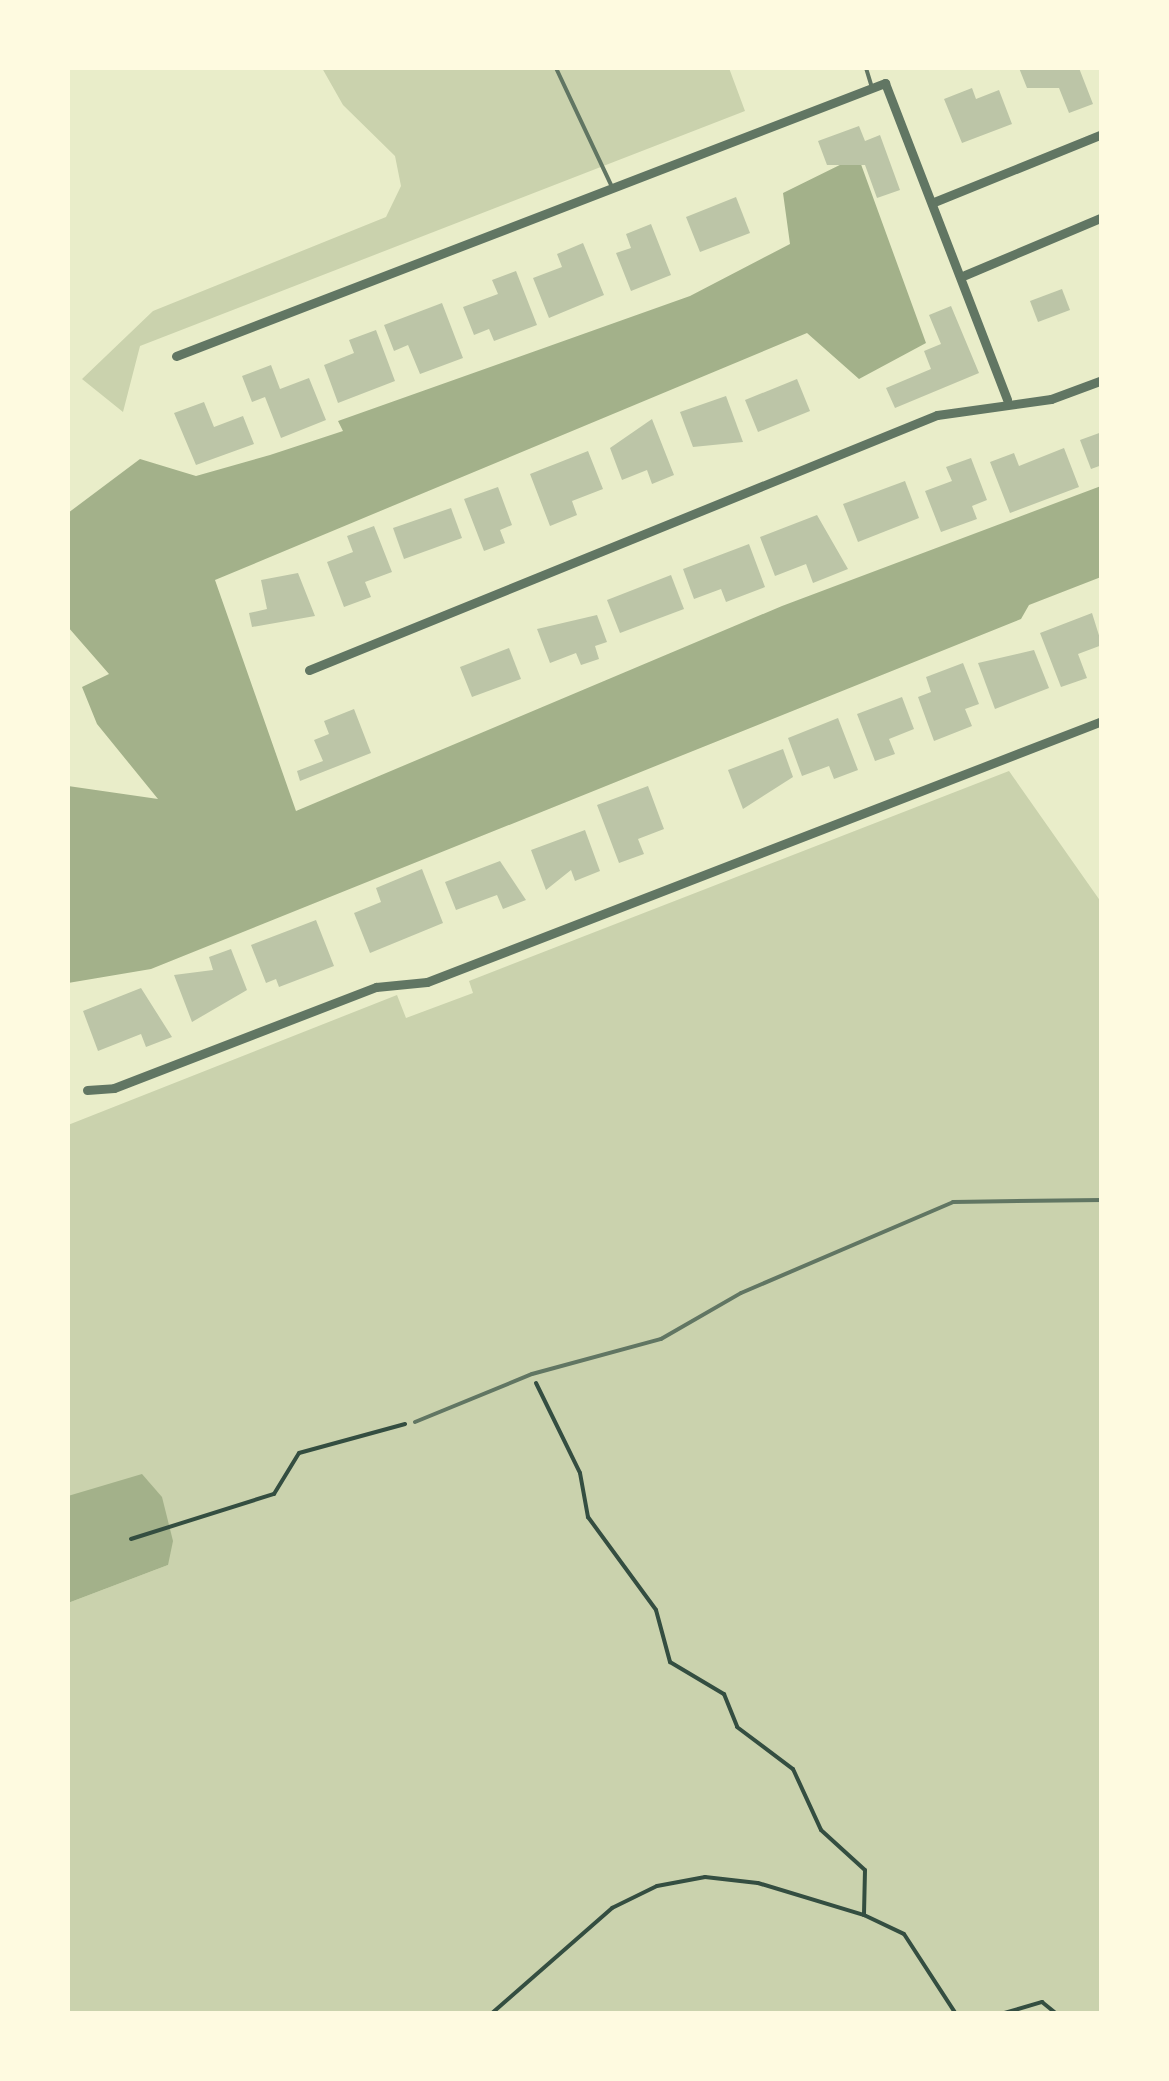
<!DOCTYPE html>
<html>
<head>
<meta charset="utf-8">
<style>
	body { margin:0 }
	#map { position:relative; width:1169px; height:2081px; overflow:hidden; background:#e9edc9; font-family:"Work Sans",sans-serif }
	div>[style] { position:absolute }
	.green>* { inset:0; background:#cad2ad }
	.water>* { inset:0; background:#a3b18a }
	.building>* { inset:0; background:#bcc5a7 }
	.path>* { height:4px; margin:-2px; padding:0 2px; transform-origin:2px; border-radius:2px; background:#344e41 }
	.service>* { height:4px; margin:-2px; padding:0 2px; transform-origin:2px; border-radius:2px; background:#617663 }
	.minor>* { height:9px; margin:-4.5px; padding:0 4.5px; transform-origin:4.5px; border-radius:4.5px; background:#617663 }
	span { translate:-50% -50%; white-space:nowrap; text-align:center; line-height:1.15; -webkit-text-stroke:8px #fefae0; paint-order:stroke }
	.frame { position:absolute; inset:0; border:70px solid #fefae0; pointer-events:none }
</style>
</head>
<body>
<div id="map">
	<div class="green">
		<div style="clip-path:polygon(322px 68px,729px 68px,745px 111px,140px 346px,123px 412px,82px 379px,153px 311px,386px 217px,401px 186px,395px 156px,343px 105px)"></div>
		<div style="clip-path:polygon(1009px 771px,1101px 902px,1101px 2013px,68px 2013px,68px 1603px,168px 1565px,68px 1496px,68px 1125px,397px 995px,406px 1018px,473px 993px,469px 981px)"></div>
	</div>
	<div class="water">
		<div style="clip-path:polygon(858px 156px,926px 343px,859px 379px,807px 333px,215px 580px,296px 811px,782px 606px,1101px 486px,1101px 577px,1029px 605px,1021px 619px,151px 969px,68px 983px,68px 786px,158px 799px,97px 724px,82px 687px,109px 674px,68px 627px,68px 513px,140px 459px,196px 476px,270px 455px,343px 431px,338px 421px,690px 296px,790px 244px,783px 193px)"></div>
		<div style="clip-path:polygon(142px 1474px,162px 1497px,173px 1541px,168px 1565px,68px 1603px,68px 1496px)"></div>
	</div>
	<div class="building">
		<div style="clip-path:polygon(1019px 68px,1079px 68px,1093px 104px,1069px 113px,1059px 88px,1027px 88px)"></div>
		<div style="clip-path:polygon(972px 88px,976px 99px,999px 90px,1012px 124px,962px 143px,944px 99px)"></div>
		<div style="clip-path:polygon(859px 126px,865px 141px,880px 135px,900px 190px,877px 198px,865px 165px,827px 165px,818px 141px)"></div>
		<div style="clip-path:polygon(736px 197px,750px 233px,700px 252px,686px 217px)"></div>
		<div style="clip-path:polygon(651px 224px,671px 275px,631px 291px,616px 253px,631px 248px,626px 234px)"></div>
		<div style="clip-path:polygon(583px 243px,604px 295px,549px 318px,533px 278px,562px 267px,557px 254px)"></div>
		<div style="clip-path:polygon(516px 271px,537px 325px,494px 341px,489px 329px,474px 335px,463px 307px,498px 294px,492px 280px)"></div>
		<div style="clip-path:polygon(1062px 289px,1070px 310px,1038px 322px,1030px 301px)"></div>
		<div style="clip-path:polygon(442px 303px,463px 358px,420px 374px,408px 345px,394px 351px,384px 325px)"></div>
		<div style="clip-path:polygon(951px 306px,979px 373px,895px 408px,886px 388px,931px 369px,924px 351px,941px 344px,929px 315px)"></div>
		<div style="clip-path:polygon(376px 330px,395px 381px,338px 403px,324px 365px,354px 353px,349px 340px)"></div>
		<div style="clip-path:polygon(271px 365px,280px 389px,309px 378px,326px 420px,281px 438px,265px 397px,252px 402px,242px 376px)"></div>
		<div style="clip-path:polygon(797px 379px,810px 411px,758px 432px,745px 400px)"></div>
		<div style="clip-path:polygon(726px 396px,743px 442px,693px 447px,680px 412px)"></div>
		<div style="clip-path:polygon(204px 402px,214px 427px,243px 416px,254px 444px,196px 465px,174px 413px)"></div>
		<div style="clip-path:polygon(652px 419px,674px 475px,652px 484px,647px 470px,622px 480px,610px 448px)"></div>
		<div style="clip-path:polygon(1102px 432px,1102px 465px,1091px 469px,1080px 440px)"></div>
		<div style="clip-path:polygon(1064px 448px,1079px 487px,1010px 513px,990px 462px,1014px 453px,1019px 466px)"></div>
		<div style="clip-path:polygon(588px 451px,603px 489px,572px 501px,577px 515px,550px 526px,530px 474px)"></div>
		<div style="clip-path:polygon(971px 458px,987px 500px,972px 506px,977px 519px,941px 532px,925px 491px,952px 481px,946px 467px)"></div>
		<div style="clip-path:polygon(905px 481px,919px 518px,858px 542px,843px 504px)"></div>
		<div style="clip-path:polygon(498px 487px,512px 525px,500px 530px,505px 543px,484px 551px,464px 499px)"></div>
		<div style="clip-path:polygon(451px 508px,462px 538px,404px 559px,393px 528px)"></div>
		<div style="clip-path:polygon(817px 515px,848px 569px,813px 583px,806px 564px,775px 576px,760px 537px)"></div>
		<div style="clip-path:polygon(374px 526px,392px 572px,365px 582px,371px 597px,344px 607px,327px 562px,353px 552px,347px 536px)"></div>
		<div style="clip-path:polygon(749px 544px,765px 587px,726px 602px,721px 589px,694px 599px,683px 569px)"></div>
		<div style="clip-path:polygon(298px 573px,315px 616px,252px 627px,249px 613px,267px 609px,261px 580px)"></div>
		<div style="clip-path:polygon(671px 575px,684px 609px,620px 633px,607px 600px)"></div>
		<div style="clip-path:polygon(1092px 613px,1102px 645px,1078px 654px,1087px 678px,1061px 687px,1040px 633px)"></div>
		<div style="clip-path:polygon(597px 615px,607px 642px,595px 646px,599px 659px,581px 665px,576px 653px,550px 663px,537px 629px)"></div>
		<div style="clip-path:polygon(509px 648px,521px 679px,472px 697px,460px 667px)"></div>
		<div style="clip-path:polygon(1034px 650px,1049px 688px,995px 709px,978px 663px)"></div>
		<div style="clip-path:polygon(963px 663px,979px 704px,965px 709px,972px 726px,934px 741px,918px 697px,931px 692px,926px 677px)"></div>
		<div style="clip-path:polygon(902px 697px,914px 729px,889px 739px,895px 754px,875px 761px,857px 714px)"></div>
		<div style="clip-path:polygon(354px 709px,371px 753px,300px 781px,297px 771px,323px 761px,314px 740px,329px 734px,324px 721px)"></div>
		<div style="clip-path:polygon(838px 718px,858px 770px,834px 779px,829px 766px,802px 776px,788px 738px)"></div>
		<div style="clip-path:polygon(783px 749px,793px 777px,743px 809px,728px 770px)"></div>
		<div style="clip-path:polygon(648px 786px,664px 829px,638px 839px,644px 854px,619px 863px,597px 805px)"></div>
		<div style="clip-path:polygon(585px 830px,600px 871px,575px 881px,571px 870px,546px 890px,531px 850px)"></div>
		<div style="clip-path:polygon(500px 861px,526px 900px,503px 909px,497px 895px,456px 910px,445px 882px)"></div>
		<div style="clip-path:polygon(422px 869px,443px 923px,370px 953px,354px 913px,381px 902px,376px 888px)"></div>
		<div style="clip-path:polygon(316px 920px,334px 966px,279px 987px,276px 979px,266px 983px,251px 945px)"></div>
		<div style="clip-path:polygon(231px 949px,247px 990px,192px 1022px,174px 975px,213px 970px,209px 957px)"></div>
		<div style="clip-path:polygon(141px 988px,172px 1037px,146px 1047px,141px 1034px,98px 1051px,83px 1011px)"></div>
	</div>
	<div class="path">
		<div style="left:536px;top:1383px;width:100px;rotate:63.9deg"></div>
		<div style="left:580px;top:1473px;width:45px;rotate:79.7deg"></div>
		<div style="left:588px;top:1517px;width:115px;rotate:53.8deg"></div>
		<div style="left:656px;top:1610px;width:54px;rotate:74.9deg"></div>
		<div style="left:670px;top:1662px;width:63px;rotate:30.7deg"></div>
		<div style="left:724px;top:1694px;width:35px;rotate:68deg"></div>
		<div style="left:737px;top:1727px;width:70px;rotate:36.9deg"></div>
		<div style="left:793px;top:1769px;width:67px;rotate:65.3deg"></div>
		<div style="left:821px;top:1830px;width:59px;rotate:42.3deg"></div>
		<div style="left:865px;top:1870px;width:45px;rotate:91.3deg"></div>
		<div style="left:864px;top:1915px;width:44px;rotate:25.4deg"></div>
		<div style="left:904px;top:1934px;width:95px;rotate:57deg"></div>
		<div style="left:131px;top:1539px;width:150px;rotate:-17.5deg"></div>
		<div style="left:274px;top:1494px;width:48px;rotate:-58.6deg"></div>
		<div style="left:299px;top:1453px;width:110px;rotate:-15.3deg"></div>
		<div style="left:491px;top:2014px;width:161px;rotate:-41.2deg"></div>
		<div style="left:612px;top:1908px;width:50px;rotate:-26.1deg"></div>
		<div style="left:657px;top:1886px;width:49px;rotate:-10.6deg"></div>
		<div style="left:705px;top:1877px;width:53px;rotate:6.5deg"></div>
		<div style="left:758px;top:1883px;width:111px;rotate:16.8deg"></div>
		<div style="left:1001px;top:2014px;width:43px;rotate:-16.3deg"></div>
		<div style="left:1042px;top:2002px;width:19px;rotate:39deg"></div>
	</div>
	<div class="service">
		<div style="left:556px;top:68px;width:129px;rotate:64.8deg"></div>
		<div style="left:866px;top:68px;width:21px;rotate:73deg"></div>
		<div style="left:415px;top:1422px;width:126px;rotate:-22.3deg"></div>
		<div style="left:532px;top:1374px;width:134px;rotate:-15.2deg"></div>
		<div style="left:661px;top:1339px;width:92px;rotate:-29.9deg"></div>
		<div style="left:741px;top:1293px;width:231px;rotate:-23.2deg"></div>
		<div style="left:953px;top:1202px;width:149px;rotate:-0.8deg"></div>
	</div>
	<div class="minor">
		<div style="left:934px;top:202px;width:181px;rotate:-22deg"></div>
		<div style="left:965px;top:275px;width:149px;rotate:-22.9deg"></div>
		<div style="left:176px;top:356px;width:760px;rotate:-21.06deg"></div>
		<div style="left:885px;top:83px;width:339px;rotate:68.9deg"></div>
		<div style="left:309px;top:670px;width:678px;rotate:-22.1deg"></div>
		<div style="left:937px;top:415px;width:115px;rotate:-8deg"></div>
		<div style="left:1051px;top:399px;width:54px;rotate:-20.4deg"></div>
		<div style="left:87px;top:1090px;width:27px;rotate:-4deg"></div>
		<div style="left:114px;top:1088px;width:281px;rotate:-21.1deg"></div>
		<div style="left:376px;top:987px;width:51px;rotate:-5.6deg"></div>
		<div style="left:427px;top:982px;width:724px;rotate:-21.14deg"></div>
	</div>
	<div class="frame"></div>
</div>
</body>
</html>
